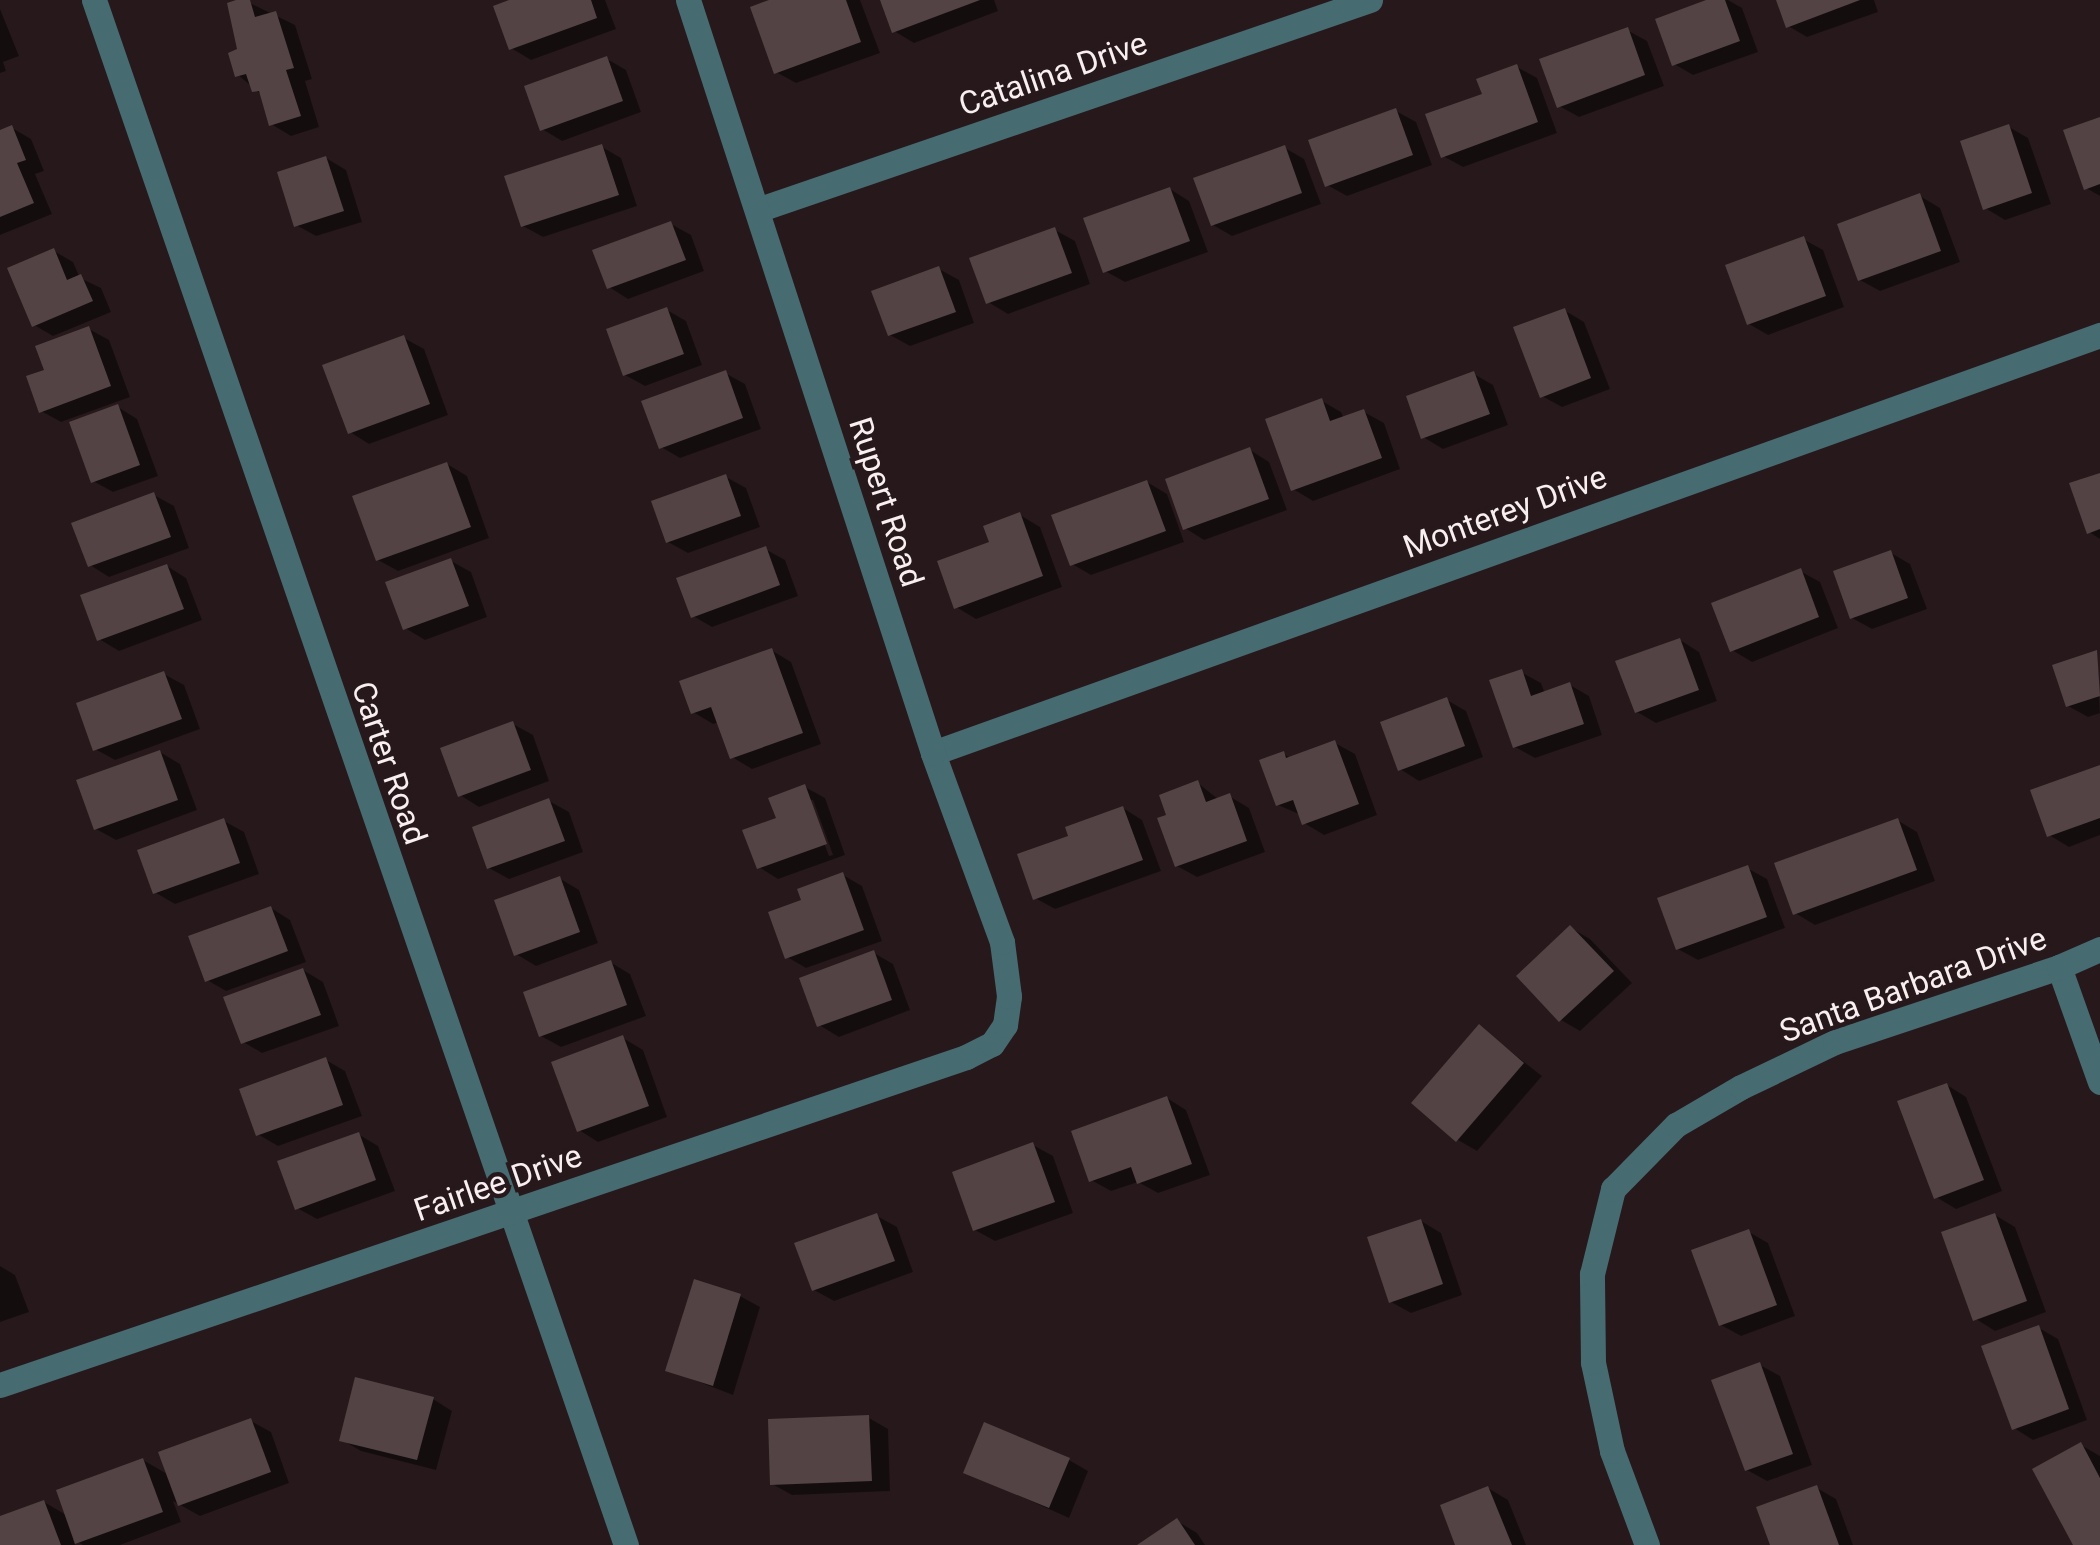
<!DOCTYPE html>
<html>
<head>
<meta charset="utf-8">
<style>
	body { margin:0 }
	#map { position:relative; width:2100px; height:1545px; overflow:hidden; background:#27191b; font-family:Roboto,sans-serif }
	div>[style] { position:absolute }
	.shadow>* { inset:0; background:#0007 }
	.building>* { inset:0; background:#534345 }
	.minor>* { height:25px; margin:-12.5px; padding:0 12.5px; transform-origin:12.5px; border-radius:12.5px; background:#466b71 }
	span { translate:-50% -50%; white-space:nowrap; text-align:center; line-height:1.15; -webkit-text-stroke:9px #27191b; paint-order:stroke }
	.street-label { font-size:32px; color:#f9eff0 }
</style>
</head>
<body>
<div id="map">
	<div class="shadow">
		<div style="clip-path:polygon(244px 0,295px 25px,312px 79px,305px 81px,319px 127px,291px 136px,271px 124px,263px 96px,238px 75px)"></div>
		<div style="clip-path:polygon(517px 0,605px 0,616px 29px,531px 60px,511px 48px)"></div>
		<div style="clip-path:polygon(776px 0,860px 0,880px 53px,796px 83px,776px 72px)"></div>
		<div style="clip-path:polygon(882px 0,994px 0,998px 11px,914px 43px,894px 31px)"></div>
		<div style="clip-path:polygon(1714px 0,1728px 0,1742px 8px,1758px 52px,1693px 75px,1674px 64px)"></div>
		<div style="clip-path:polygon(1778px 0,1874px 0,1878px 12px,1807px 37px,1788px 26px)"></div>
		<div style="clip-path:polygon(0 9px,19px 56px,3px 62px,6px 71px,0 73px)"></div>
		<div style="clip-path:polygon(1627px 30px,1647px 41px,1664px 86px,1579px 117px,1559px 106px)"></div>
		<div style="clip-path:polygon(607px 59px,626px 70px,641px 112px,562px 141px,542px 129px)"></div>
		<div style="clip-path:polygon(1517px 67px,1537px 78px,1557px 133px,1463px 167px,1443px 156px,1485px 95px)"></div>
		<div style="clip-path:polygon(1396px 111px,1416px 122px,1432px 165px,1347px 196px,1327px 185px)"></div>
		<div style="clip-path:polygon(2100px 120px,2100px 196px,2086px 188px)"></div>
		<div style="clip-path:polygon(2009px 127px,2028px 138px,2051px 204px,2005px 220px,1985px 208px)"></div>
		<div style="clip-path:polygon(12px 128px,31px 139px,44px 171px,35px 174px,52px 214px,0 235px,0 133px)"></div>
		<div style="clip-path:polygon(602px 147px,621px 158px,637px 206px,543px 237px,523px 226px)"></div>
		<div style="clip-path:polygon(1285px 148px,1304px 159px,1321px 204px,1232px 236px,1213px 225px)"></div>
		<div style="clip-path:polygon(326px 158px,346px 170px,362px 222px,316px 236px,296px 225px)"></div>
		<div style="clip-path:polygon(1170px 189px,1189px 201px,1208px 252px,1125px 282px,1105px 271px)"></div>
		<div style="clip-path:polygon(1920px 196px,1940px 208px,1960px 262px,1880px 291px,1860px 280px)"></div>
		<div style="clip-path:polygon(671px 224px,691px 235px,704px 271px,628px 299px,609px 287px)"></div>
		<div style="clip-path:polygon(1055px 230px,1075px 241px,1090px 284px,1008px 314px,988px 302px)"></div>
		<div style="clip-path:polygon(1803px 239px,1823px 250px,1844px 307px,1768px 335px,1749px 324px)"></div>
		<div style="clip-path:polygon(54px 251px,73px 262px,80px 278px,101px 288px,111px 312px,53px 336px,34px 325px)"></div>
		<div style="clip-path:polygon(939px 269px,959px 280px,974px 323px,910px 346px,890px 335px)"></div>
		<div style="clip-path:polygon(667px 310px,686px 321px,702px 365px,645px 386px,625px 375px)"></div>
		<div style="clip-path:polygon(1564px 310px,1584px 322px,1610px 389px,1562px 407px,1542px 396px)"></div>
		<div style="clip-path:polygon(89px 329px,109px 340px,130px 397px,61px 422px,41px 411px,47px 371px)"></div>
		<div style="clip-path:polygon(404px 338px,424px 349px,448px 415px,369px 444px,350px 432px)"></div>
		<div style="clip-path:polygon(725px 373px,745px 384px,761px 429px,680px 458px,661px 447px)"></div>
		<div style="clip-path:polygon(1474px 374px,1493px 385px,1508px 425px,1443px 449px,1423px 437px)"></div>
		<div style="clip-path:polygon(1322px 401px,1341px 412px,1344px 419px,1364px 412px,1384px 423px,1400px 469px,1313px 501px,1293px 489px)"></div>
		<div style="clip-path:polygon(118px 407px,137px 419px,158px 476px,113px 492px,93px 481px)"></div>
		<div style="clip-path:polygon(1250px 450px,1269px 462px,1287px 510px,1204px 540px,1185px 528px)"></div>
		<div style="clip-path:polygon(447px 464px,467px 476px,489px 538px,398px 571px,378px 560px)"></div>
		<div style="clip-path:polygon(2100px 475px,2100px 539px,2089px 532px)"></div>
		<div style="clip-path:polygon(726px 477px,746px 488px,760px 527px,688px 553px,668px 542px)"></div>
		<div style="clip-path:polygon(1147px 482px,1167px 494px,1184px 542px,1091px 575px,1072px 564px)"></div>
		<div style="clip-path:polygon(154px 495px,174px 506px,189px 548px,109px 577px,90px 565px)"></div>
		<div style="clip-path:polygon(1020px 515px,1040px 527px,1062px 587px,976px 619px,956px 607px,992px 543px)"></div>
		<div style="clip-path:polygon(765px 549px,785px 560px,798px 596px,712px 627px,693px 616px)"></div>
		<div style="clip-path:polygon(1891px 553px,1910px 564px,1927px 609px,1872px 629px,1852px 618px)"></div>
		<div style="clip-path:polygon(451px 561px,471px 572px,487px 617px,425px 640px,405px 628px)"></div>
		<div style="clip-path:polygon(167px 566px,186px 578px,202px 620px,119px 651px,99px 639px)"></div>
		<div style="clip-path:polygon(1800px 571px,1820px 582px,1838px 628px,1752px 662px,1732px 650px)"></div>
		<div style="clip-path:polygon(1680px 640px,1699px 652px,1717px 701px,1656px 723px,1637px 712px)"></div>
		<div style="clip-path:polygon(771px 650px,791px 662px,821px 744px,752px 769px,732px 757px,719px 722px,713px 724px,693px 712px)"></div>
		<div style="clip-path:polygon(2096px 653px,2100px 713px,2088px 717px,2068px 706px)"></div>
		<div style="clip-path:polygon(1521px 672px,1541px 683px,1545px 694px,1570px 685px,1589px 696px,1602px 735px,1535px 758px,1515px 747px)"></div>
		<div style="clip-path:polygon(164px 674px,184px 685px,200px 729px,115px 760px,95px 749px)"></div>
		<div style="clip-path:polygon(1447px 700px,1466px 711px,1483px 757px,1419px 781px,1400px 769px)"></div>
		<div style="clip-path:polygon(513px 724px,533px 735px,549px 781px,479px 807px,460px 795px)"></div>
		<div style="clip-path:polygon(1335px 743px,1355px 754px,1377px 815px,1324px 835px,1304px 823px,1301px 815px,1278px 805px,1284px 754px,1292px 759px)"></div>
		<div style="clip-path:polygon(160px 752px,180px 764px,197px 810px,116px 840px,96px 829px)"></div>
		<div style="clip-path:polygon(2100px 767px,2100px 835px,2069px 847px,2049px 835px)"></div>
		<div style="clip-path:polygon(1198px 783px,1219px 800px,1229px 796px,1249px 808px,1265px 852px,1197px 877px,1177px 866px,1170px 817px)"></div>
		<div style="clip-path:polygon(evenodd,805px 787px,825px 798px,845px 855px,778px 879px,759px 867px,779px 820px,805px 787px,808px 800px,813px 800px,833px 855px,829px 856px,808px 800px)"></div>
		<div style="clip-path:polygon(549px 801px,569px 812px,583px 852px,509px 879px,489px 868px)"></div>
		<div style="clip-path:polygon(1123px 808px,1142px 820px,1161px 871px,1055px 909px,1035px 898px,1072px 837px)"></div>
		<div style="clip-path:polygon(1897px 820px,1917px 832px,1935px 881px,1815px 925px,1795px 913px)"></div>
		<div style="clip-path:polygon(224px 821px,244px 832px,259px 874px,175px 904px,156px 893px)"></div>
		<div style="clip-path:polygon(1747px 868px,1767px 879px,1785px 928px,1698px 960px,1678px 949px)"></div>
		<div style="clip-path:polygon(843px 875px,862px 886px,882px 941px,806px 968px,787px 957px,804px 902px)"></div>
		<div style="clip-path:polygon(559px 878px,579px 890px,598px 943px,536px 966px,516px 954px)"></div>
		<div style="clip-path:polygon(271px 908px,290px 920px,306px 962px,226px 991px,207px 980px)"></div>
		<div style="clip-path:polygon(1571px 928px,1590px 939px,1632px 983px,1580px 1031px,1561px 1020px)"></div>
		<div style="clip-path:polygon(874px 953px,893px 964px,910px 1010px,839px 1037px,819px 1025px)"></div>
		<div style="clip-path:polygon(610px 962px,630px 974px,646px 1016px,561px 1047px,541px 1036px)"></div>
		<div style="clip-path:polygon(303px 970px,323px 982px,339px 1026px,262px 1053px,243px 1042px)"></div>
		<div style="clip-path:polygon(1479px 1027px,1542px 1076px,1477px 1151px,1458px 1140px)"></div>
		<div style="clip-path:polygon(623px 1038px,643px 1050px,667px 1117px,598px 1142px,579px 1130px)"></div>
		<div style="clip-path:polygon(326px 1060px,345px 1071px,362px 1116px,278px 1146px,259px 1135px)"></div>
		<div style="clip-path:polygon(1947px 1085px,1966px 1097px,2002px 1191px,1956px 1209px,1936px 1197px)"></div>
		<div style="clip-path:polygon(1167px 1098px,1186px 1110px,1210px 1175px,1158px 1193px,1138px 1182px,1111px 1191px,1091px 1180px)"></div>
		<div style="clip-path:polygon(358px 1134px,378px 1146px,395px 1191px,317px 1219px,297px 1208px)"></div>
		<div style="clip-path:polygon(1033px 1145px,1053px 1156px,1073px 1213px,995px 1241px,975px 1230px)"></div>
		<div style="clip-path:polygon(1995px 1215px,2015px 1227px,2046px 1312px,1995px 1331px,1976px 1319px)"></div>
		<div style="clip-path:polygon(877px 1216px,897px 1227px,913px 1272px,834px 1301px,814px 1290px)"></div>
		<div style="clip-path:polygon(1421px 1221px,1441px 1233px,1462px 1295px,1411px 1313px,1391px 1302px)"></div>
		<div style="clip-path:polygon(1749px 1232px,1768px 1243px,1795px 1316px,1741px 1336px,1721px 1325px)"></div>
		<div style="clip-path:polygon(0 1266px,15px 1275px,29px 1312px,0 1322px)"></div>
		<div style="clip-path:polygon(740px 1296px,760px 1307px,733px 1395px,668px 1370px)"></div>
		<div style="clip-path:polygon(2039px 1328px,2058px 1339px,2087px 1420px,2033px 1440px,2014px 1428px)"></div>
		<div style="clip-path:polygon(1760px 1365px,1780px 1376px,1812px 1465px,1767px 1481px,1747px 1470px)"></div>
		<div style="clip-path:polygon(433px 1399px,452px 1411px,436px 1470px,361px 1451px,342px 1440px)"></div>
		<div style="clip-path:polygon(869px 1418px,888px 1429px,890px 1491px,792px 1495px,772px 1484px)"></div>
		<div style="clip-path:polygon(251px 1421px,271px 1432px,289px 1483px,200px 1516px,173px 1501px,181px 1522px,120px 1545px,83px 1545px,73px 1539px,75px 1545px,0 1545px,0 1518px,44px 1502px,68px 1516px,143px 1460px,169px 1475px)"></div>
		<div style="clip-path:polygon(2081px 1445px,2100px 1456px,2100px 1545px,2076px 1545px)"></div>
		<div style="clip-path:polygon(1069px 1460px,1088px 1471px,1069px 1518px,966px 1472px)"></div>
		<div style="clip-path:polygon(1488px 1488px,1508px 1500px,1526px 1545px,1458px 1545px)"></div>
		<div style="clip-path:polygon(1817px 1488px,1836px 1499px,1853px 1545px,1773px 1545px)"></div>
		<div style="clip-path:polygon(1177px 1521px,1197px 1533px,1205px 1545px,1141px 1545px)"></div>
	</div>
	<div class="building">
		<div style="clip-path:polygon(236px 0,250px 0,255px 17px,276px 11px,294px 68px,286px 70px,301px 116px,269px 126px,259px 91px,252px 92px,246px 74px,235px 77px,228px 53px,237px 49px,227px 3px)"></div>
		<div style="clip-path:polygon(509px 0,591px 0,597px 18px,509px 50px,493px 6px)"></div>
		<div style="clip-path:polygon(769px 0,846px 0,861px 42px,774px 74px,750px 7px)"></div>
		<div style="clip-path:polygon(880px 0,980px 0,892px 33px)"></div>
		<div style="clip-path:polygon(1706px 0,1725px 0,1740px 41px,1672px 66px,1655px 19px)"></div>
		<div style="clip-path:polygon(1776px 0,1860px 0,1786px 28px)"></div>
		<div style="clip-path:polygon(1628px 27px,1645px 75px,1557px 108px,1539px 59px)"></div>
		<div style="clip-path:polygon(607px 56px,623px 101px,540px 131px,524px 86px)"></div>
		<div style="clip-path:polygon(1517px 64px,1538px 122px,1441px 158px,1425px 114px,1482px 94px,1476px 79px)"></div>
		<div style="clip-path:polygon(1396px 108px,1413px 155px,1325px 187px,1308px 140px)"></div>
		<div style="clip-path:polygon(2100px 117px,2100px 184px,2084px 190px,2063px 130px)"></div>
		<div style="clip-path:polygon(2009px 124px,2032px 193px,1983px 210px,1960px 141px)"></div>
		<div style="clip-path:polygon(12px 125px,26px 160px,17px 163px,34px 203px,0 217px,0 130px)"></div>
		<div style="clip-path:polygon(602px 144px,619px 195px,521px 227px,504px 176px)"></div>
		<div style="clip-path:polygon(1285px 145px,1302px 193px,1211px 226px,1193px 178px)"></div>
		<div style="clip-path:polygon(326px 156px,344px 211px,294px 227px,277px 172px)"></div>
		<div style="clip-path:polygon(1170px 187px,1190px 241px,1103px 273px,1083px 218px)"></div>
		<div style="clip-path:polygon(1920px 193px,1941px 251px,1858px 281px,1837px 224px)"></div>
		<div style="clip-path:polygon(671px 221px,686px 260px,607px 289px,592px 250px)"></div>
		<div style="clip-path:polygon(1055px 227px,1072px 273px,986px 304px,969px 258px)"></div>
		<div style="clip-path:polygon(1804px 236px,1826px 296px,1747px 325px,1725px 265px)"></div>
		<div style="clip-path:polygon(54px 248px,67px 280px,81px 274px,93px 301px,32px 327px,7px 268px)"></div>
		<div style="clip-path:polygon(939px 266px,956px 312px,888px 336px,871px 291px)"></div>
		<div style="clip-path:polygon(667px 307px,684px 354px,623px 376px,606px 329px)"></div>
		<div style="clip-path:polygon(1565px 308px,1591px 378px,1540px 398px,1513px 327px)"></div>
		<div style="clip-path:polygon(89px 326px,111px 386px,39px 413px,26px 376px,44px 370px,35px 346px)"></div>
		<div style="clip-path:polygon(404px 335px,430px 404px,348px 434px,322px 365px)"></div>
		<div style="clip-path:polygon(726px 370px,743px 418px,659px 449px,641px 401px)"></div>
		<div style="clip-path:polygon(1474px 371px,1490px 414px,1421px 439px,1406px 396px)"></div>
		<div style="clip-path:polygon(1322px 398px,1330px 421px,1364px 409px,1382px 458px,1291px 491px,1265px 419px)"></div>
		<div style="clip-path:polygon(118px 404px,140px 465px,91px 483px,69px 422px)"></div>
		<div style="clip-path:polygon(1250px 447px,1269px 499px,1183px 530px,1165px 479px)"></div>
		<div style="clip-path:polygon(447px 462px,471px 527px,376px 561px,352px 496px)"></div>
		<div style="clip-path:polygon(2100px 473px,2100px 529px,2087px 534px,2069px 483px)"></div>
		<div style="clip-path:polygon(726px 474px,741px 516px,666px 543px,651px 501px)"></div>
		<div style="clip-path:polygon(1147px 480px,1166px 531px,1070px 566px,1051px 515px)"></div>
		<div style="clip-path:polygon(154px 492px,171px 537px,88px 567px,71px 523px)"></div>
		<div style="clip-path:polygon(1020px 512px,1043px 576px,954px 609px,937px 561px,989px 542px,983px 526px)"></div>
		<div style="clip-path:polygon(766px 546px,780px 585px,691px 618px,676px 578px)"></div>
		<div style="clip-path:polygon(1891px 550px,1908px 598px,1850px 619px,1833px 571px)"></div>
		<div style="clip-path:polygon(451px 558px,469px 606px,403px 630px,385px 582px)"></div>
		<div style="clip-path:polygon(167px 564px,184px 609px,97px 641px,80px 595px)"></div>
		<div style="clip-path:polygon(1801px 568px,1819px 617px,1730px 652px,1711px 603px)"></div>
		<div style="clip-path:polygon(1680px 638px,1699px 690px,1635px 713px,1615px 661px)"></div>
		<div style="clip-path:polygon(772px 648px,803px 733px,730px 759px,711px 707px,691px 714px,679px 681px)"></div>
		<div style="clip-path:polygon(2097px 650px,2100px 696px,2066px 707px,2052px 665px)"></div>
		<div style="clip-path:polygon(1522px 669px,1531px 696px,1570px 682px,1584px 724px,1513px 748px,1489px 680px)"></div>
		<div style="clip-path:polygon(164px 671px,182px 719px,93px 751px,76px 703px)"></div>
		<div style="clip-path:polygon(1447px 697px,1465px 746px,1398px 771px,1380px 722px)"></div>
		<div style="clip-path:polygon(513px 721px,531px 770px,458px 797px,440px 748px)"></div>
		<div style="clip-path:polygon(1335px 740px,1359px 804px,1302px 825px,1293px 800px,1276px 806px,1259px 760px,1284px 751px,1286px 758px)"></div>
		<div style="clip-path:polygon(160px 750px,178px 800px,94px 830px,76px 780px)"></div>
		<div style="clip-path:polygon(2100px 765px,2100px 818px,2047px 837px,2030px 790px)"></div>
		<div style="clip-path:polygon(1198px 780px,1206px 802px,1230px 793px,1247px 841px,1175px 867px,1157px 818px,1166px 815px,1159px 795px)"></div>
		<div style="clip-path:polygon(805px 784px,827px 844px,757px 869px,742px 830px,776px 818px,768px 798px)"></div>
		<div style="clip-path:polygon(549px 798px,565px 841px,487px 869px,472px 827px)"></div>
		<div style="clip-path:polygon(1123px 806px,1143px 860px,1033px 900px,1017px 854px,1068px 836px,1065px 827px)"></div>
		<div style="clip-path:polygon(224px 818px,240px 863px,153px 894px,137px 850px)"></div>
		<div style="clip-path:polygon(1898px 818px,1917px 870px,1793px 915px,1774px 863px)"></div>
		<div style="clip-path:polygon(1748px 865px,1767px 917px,1676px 950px,1657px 898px)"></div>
		<div style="clip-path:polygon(843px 872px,864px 930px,785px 959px,768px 912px,801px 900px,797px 889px)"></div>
		<div style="clip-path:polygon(560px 876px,580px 932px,514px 956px,494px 900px)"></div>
		<div style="clip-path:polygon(271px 906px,288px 951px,205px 982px,188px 936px)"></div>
		<div style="clip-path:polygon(1570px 925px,1614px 971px,1559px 1022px,1516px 976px)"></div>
		<div style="clip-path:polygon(874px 950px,892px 1000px,817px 1027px,799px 978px)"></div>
		<div style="clip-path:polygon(611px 960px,627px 1005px,539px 1037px,523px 992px)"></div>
		<div style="clip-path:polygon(303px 968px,321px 1015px,241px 1044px,223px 997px)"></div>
		<div style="clip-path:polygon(1479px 1024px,1524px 1063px,1456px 1142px,1411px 1103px)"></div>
		<div style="clip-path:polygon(623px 1035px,649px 1106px,577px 1132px,551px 1062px)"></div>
		<div style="clip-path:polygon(326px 1057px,343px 1105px,256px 1136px,239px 1089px)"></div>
		<div style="clip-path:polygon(1947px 1083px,1984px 1180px,1934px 1199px,1897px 1101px)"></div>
		<div style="clip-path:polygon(1167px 1096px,1192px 1164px,1137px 1184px,1131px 1167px,1089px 1182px,1071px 1131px)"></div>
		<div style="clip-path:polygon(359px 1132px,376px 1180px,295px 1210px,277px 1161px)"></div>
		<div style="clip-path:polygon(1033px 1142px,1055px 1202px,973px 1231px,952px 1172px)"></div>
		<div style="clip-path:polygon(877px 1213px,895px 1261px,812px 1291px,794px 1243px)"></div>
		<div style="clip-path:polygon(1995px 1213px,2027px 1301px,1973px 1321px,1941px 1232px)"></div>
		<div style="clip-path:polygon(1421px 1219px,1443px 1284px,1389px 1303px,1367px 1237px)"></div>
		<div style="clip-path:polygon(1749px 1229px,1777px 1305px,1719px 1326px,1691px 1250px)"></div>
		<div style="clip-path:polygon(694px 1279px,741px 1294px,713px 1386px,665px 1371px)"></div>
		<div style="clip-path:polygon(2039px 1325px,2069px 1409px,2012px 1430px,1981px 1346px)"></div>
		<div style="clip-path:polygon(1760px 1362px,1793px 1454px,1745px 1471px,1711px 1380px)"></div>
		<div style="clip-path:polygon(355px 1377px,434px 1397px,417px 1460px,339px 1441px)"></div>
		<div style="clip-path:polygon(869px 1415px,872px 1481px,770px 1485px,768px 1419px)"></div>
		<div style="clip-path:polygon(251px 1418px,271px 1472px,178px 1506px,158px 1452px)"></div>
		<div style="clip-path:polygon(984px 1422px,1070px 1458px,1049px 1508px,963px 1473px)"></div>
		<div style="clip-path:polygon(2081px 1442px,2100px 1478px,2100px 1545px,2073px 1545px,2032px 1469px)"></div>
		<div style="clip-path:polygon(143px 1458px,163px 1512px,75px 1544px,56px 1490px)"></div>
		<div style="clip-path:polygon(1817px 1485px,1839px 1545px,1770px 1545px,1756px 1507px)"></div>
		<div style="clip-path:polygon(1488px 1486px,1512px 1545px,1455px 1545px,1440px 1505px)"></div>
		<div style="clip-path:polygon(44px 1500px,61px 1545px,0 1545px,0 1516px)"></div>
		<div style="clip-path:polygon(1177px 1518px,1195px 1545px,1137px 1545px)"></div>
	</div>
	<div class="minor">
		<div style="left:94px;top:0;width:1634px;rotate:71deg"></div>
		<div style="left:757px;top:210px;width:648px;rotate:-18.91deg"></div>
		<div style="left:933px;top:753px;width:1240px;rotate:-19.71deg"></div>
		<div style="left:2059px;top:967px;width:122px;rotate:70.4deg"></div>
		<div style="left:0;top:1385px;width:1020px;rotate:-18.75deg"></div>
		<div style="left:966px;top:1057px;width:29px;rotate:-27deg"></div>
		<div style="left:992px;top:1044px;width:23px;rotate:-56deg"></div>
		<div style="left:1005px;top:1025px;width:29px;rotate:-82deg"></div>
		<div style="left:1009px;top:996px;width:54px;rotate:-97.4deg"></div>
		<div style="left:1002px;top:942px;width:201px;rotate:-110.1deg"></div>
		<div style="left:933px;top:753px;width:792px;rotate:-108.02deg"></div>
		<div style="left:1647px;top:1545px;width:100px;rotate:-110.4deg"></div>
		<div style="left:1612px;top:1451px;width:91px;rotate:-102.1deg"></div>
		<div style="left:1593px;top:1362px;width:88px;rotate:-90.7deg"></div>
		<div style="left:1592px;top:1274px;width:88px;rotate:-76.1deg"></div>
		<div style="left:1613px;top:1189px;width:90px;rotate:-45.5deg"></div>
		<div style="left:1676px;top:1125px;width:75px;rotate:-30.3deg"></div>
		<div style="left:1741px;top:1087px;width:104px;rotate:-25.6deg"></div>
		<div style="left:1835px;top:1042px;width:236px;rotate:-18.5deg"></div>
		<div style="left:2059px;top:967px;width:45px;rotate:-23.7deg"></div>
	</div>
	<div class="street-label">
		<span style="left:1053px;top:74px;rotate:-19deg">Catalina Drive</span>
		<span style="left:886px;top:502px;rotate:72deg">Rupert Road</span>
		<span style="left:1505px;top:512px;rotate:-20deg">Monterey Drive</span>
		<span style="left:389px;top:763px;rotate:71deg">Carter Road</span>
		<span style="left:1913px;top:985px;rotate:-20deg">Santa Barbara Drive</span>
		<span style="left:498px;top:1183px;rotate:-19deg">Fairlee Drive</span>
	</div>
</div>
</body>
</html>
